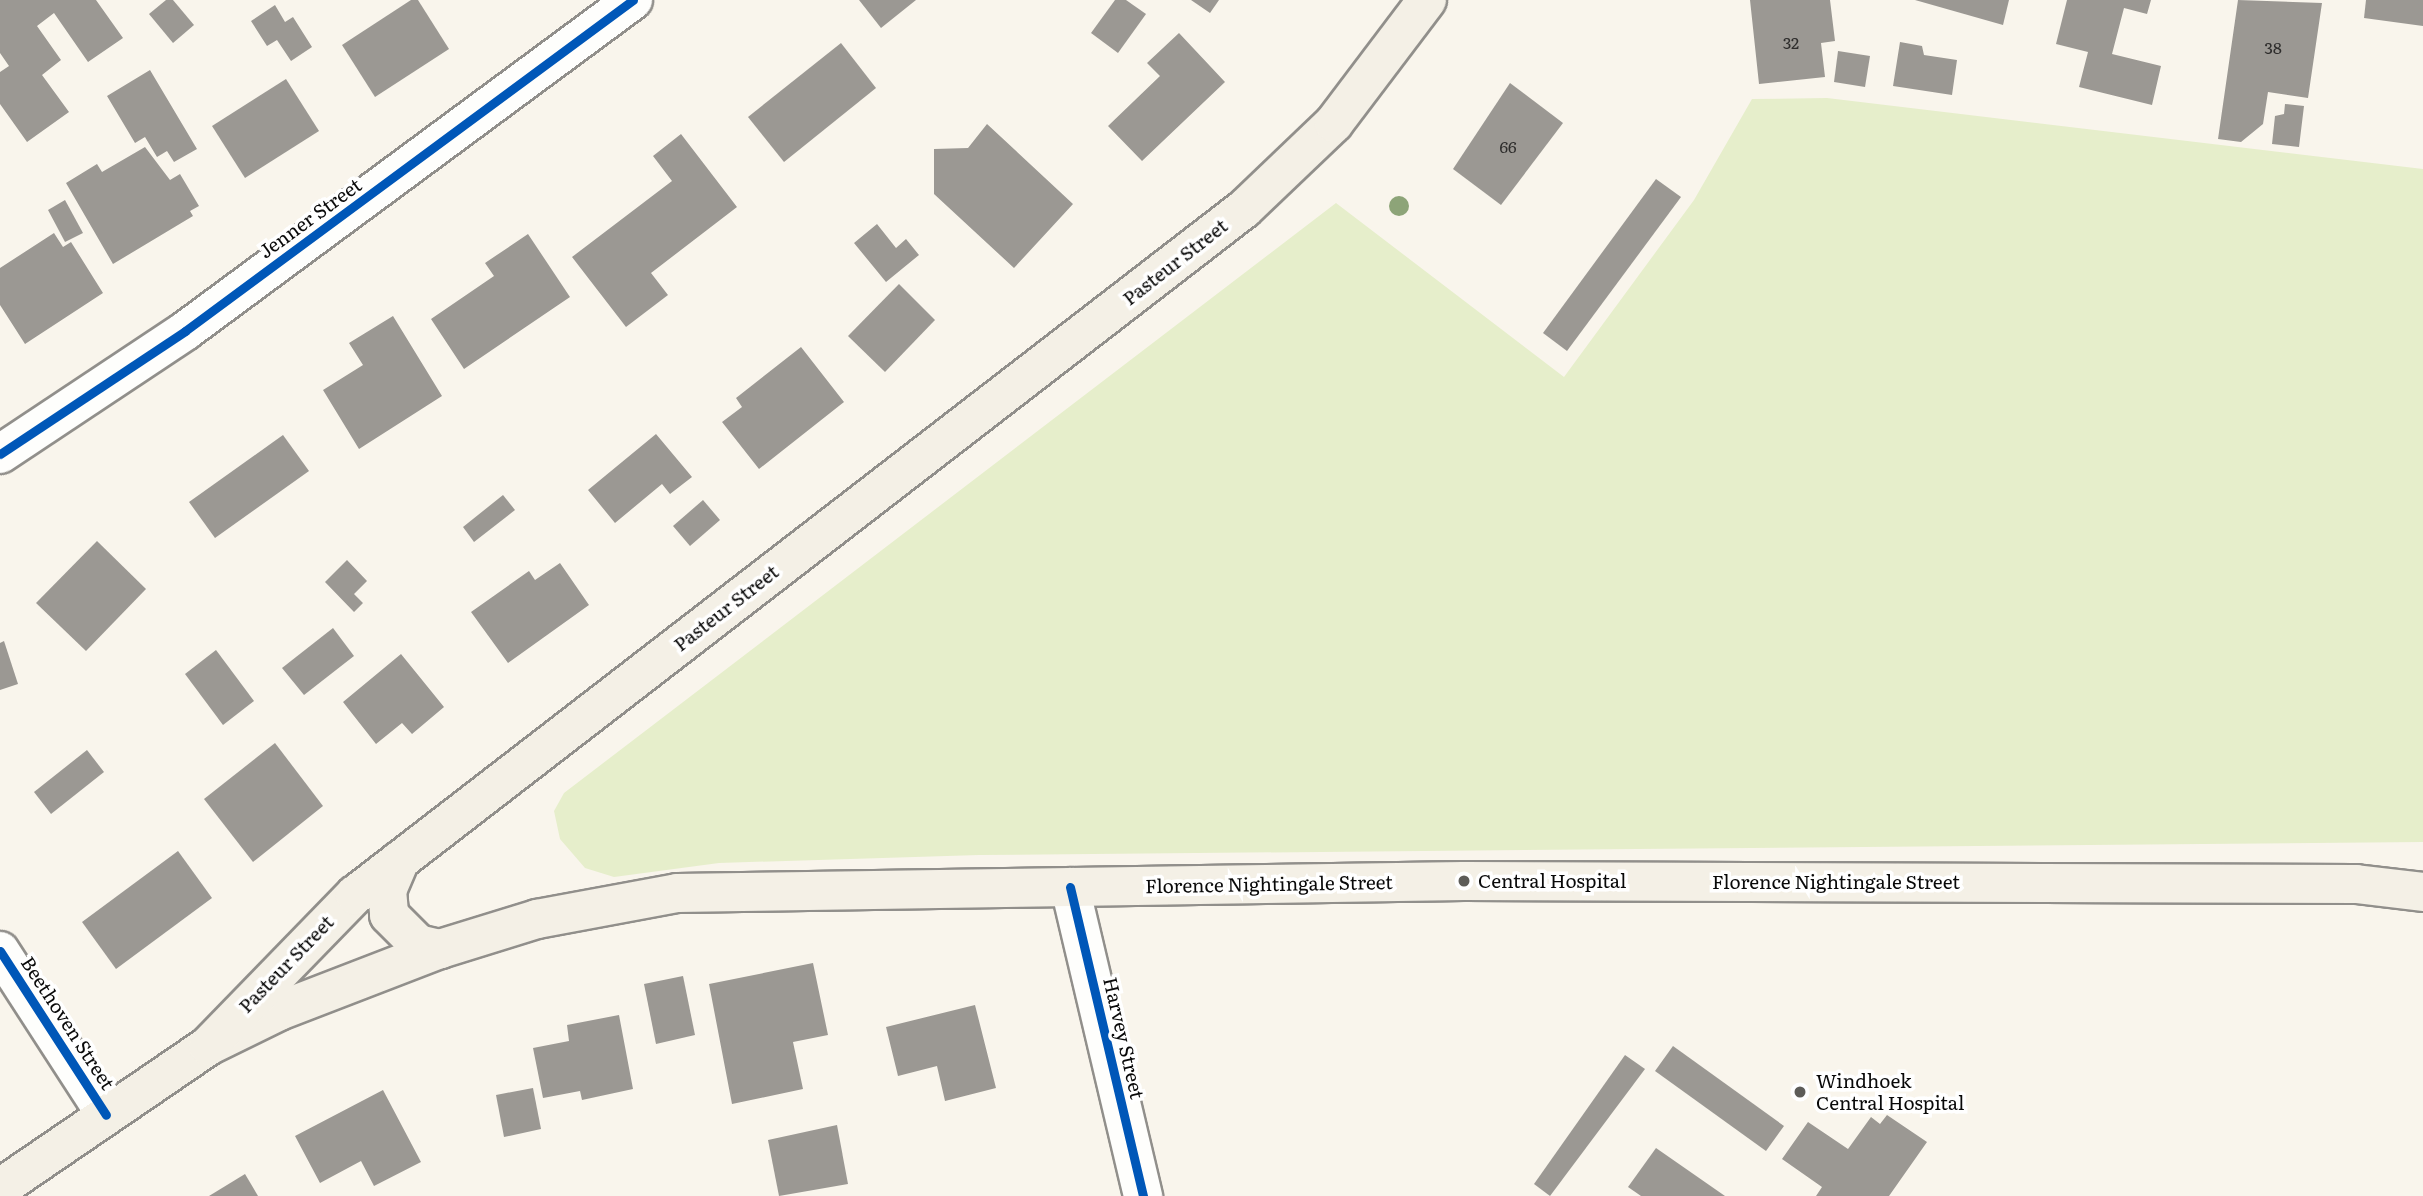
<!DOCTYPE html>
<html>
<head>
<meta charset="utf-8">
<style>
	body { margin:0 }
	#map { position:relative; width:2423px; height:1196px; overflow:hidden; background:#f9f5ec; font-family:Literata,serif }
	div>[style] { position:absolute }
	.green>* { inset:0; background:#e6eecb }
	.building>* { inset:0; background:#9b9893 }
	.roads { filter:drop-shadow(2px 0 #918f8b) drop-shadow(-2px 0 #918f8b) drop-shadow(0 2px #918f8b) drop-shadow(0 -2px #918f8b) }
	.street>* { height:38px; margin:-19px; padding:0 19px; transform-origin:19px; border-radius:19px; background:#fefefc }
	.secondary>* { height:38px; margin:-19px; padding:0 19px; transform-origin:19px; border-radius:19px; background:#f4f0e6 }
	.cycleway>* { height:9px; margin:-4.5px; padding:0 4.5px; transform-origin:4.5px; border-radius:4.5px; background:#0057b8 }
	.trees>* { width:20px; height:20px; margin:-10px; border-radius:50%; background:#8da478 }
	.dots>* { width:19px; height:19px; translate:-50% -50%; box-sizing:border-box; border:4px solid #fff; border-radius:50% }
	span { translate:-50% -50%; white-space:nowrap; text-align:center; line-height:1.15; -webkit-text-stroke:7px #fff; paint-order:stroke }
	.number-label { font-size:16px; color:#2e2d2c }
	.number-label span { -webkit-text-stroke-width:0 }
	.street-label { font-size:19px; color:#090909 }
	.poi-label { font-size:19px; color:#090909 }
	.left { translate:0 -50%; text-align:left }
</style>
</head>
<body>
<div id="map">
	<div class="green">
		<div style="clip-path:polygon(1827px 98px,2423px 169px,2423px 842px,979px 855px,719px 863px,614px 877px,585px 868px,560px 839px,554px 811px,564px 793px,1336px 203px,1564px 377px,1694px 200px,1752px 99px)"></div>
	</div>
	<div class="building">
		<div style="clip-path:polygon(0 0,96px 0,123px 38px,88px 62px,54px 13px,37px 26px,61px 60px,42px 75px,69px 112px,27px 142px,0 104px,0 72px,9px 66px,0 53px)"></div>
		<div style="clip-path:polygon(166px 0,173px 0,194px 25px,173px 43px,149px 14px)"></div>
		<div style="clip-path:polygon(411px 0,418px 0,449px 49px,375px 97px,342px 45px)"></div>
		<div style="clip-path:polygon(859px 0,916px 0,881px 28px)"></div>
		<div style="clip-path:polygon(1115px 0,1126px 0,1146px 14px,1118px 53px,1091px 33px)"></div>
		<div style="clip-path:polygon(1191px 0,1219px 0,1210px 13px)"></div>
		<div style="clip-path:polygon(1750px 0,1830px 0,1835px 41px,1821px 43px,1825px 77px,1759px 84px)"></div>
		<div style="clip-path:polygon(1915px 0,2009px 0,2003px 25px)"></div>
		<div style="clip-path:polygon(2067px 0,2151px 0,2147px 14px,2124px 8px,2112px 54px,2161px 66px,2152px 105px,2079px 87px,2088px 52px,2056px 44px)"></div>
		<div style="clip-path:polygon(2238px 0,2322px 3px,2308px 98px,2268px 92px,2263px 124px,2241px 142px,2218px 139px)"></div>
		<div style="clip-path:polygon(2366px 0,2423px 0,2423px 26px,2364px 18px)"></div>
		<div style="clip-path:polygon(275px 5px,285px 22px,293px 17px,312px 47px,291px 61px,277px 40px,267px 46px,251px 21px)"></div>
		<div style="clip-path:polygon(1179px 33px,1225px 82px,1142px 161px,1108px 126px,1160px 76px,1147px 63px)"></div>
		<div style="clip-path:polygon(1900px 42px,1922px 46px,1924px 55px,1957px 60px,1952px 95px,1893px 86px)"></div>
		<div style="clip-path:polygon(841px 43px,876px 88px,784px 162px,748px 117px)"></div>
		<div style="clip-path:polygon(1838px 51px,1870px 56px,1865px 87px,1834px 82px)"></div>
		<div style="clip-path:polygon(150px 70px,197px 149px,174px 162px,167px 151px,157px 157px,145px 137px,135px 143px,107px 96px)"></div>
		<div style="clip-path:polygon(286px 79px,319px 131px,245px 178px,212px 126px)"></div>
		<div style="clip-path:polygon(1510px 83px,1563px 123px,1501px 205px,1453px 169px)"></div>
		<div style="clip-path:polygon(2285px 104px,2304px 106px,2299px 147px,2272px 144px,2275px 116px,2284px 114px)"></div>
		<div style="clip-path:polygon(987px 124px,1073px 204px,1014px 268px,934px 194px,934px 149px,968px 148px)"></div>
		<div style="clip-path:polygon(681px 134px,737px 207px,651px 273px,668px 295px,626px 327px,572px 257px,672px 181px,653px 156px)"></div>
		<div style="clip-path:polygon(145px 147px,170px 180px,180px 174px,199px 206px,190px 211px,193px 216px,113px 264px,66px 183px,97px 164px,102px 172px)"></div>
		<div style="clip-path:polygon(1656px 179px,1681px 197px,1567px 351px,1543px 333px)"></div>
		<div style="clip-path:polygon(65px 200px,83px 233px,65px 242px,48px 210px)"></div>
		<div style="clip-path:polygon(877px 224px,896px 248px,906px 239px,919px 255px,886px 282px,854px 243px)"></div>
		<div style="clip-path:polygon(54px 233px,63px 247px,71px 242px,103px 293px,25px 344px,0 305px,0 268px)"></div>
		<div style="clip-path:polygon(528px 234px,570px 297px,464px 369px,431px 319px,494px 276px,485px 263px)"></div>
		<div style="clip-path:polygon(899px 284px,935px 320px,885px 372px,848px 336px)"></div>
		<div style="clip-path:polygon(393px 316px,442px 396px,359px 449px,323px 390px,363px 365px,349px 343px)"></div>
		<div style="clip-path:polygon(801px 347px,844px 402px,759px 469px,722px 422px,742px 407px,736px 398px)"></div>
		<div style="clip-path:polygon(656px 434px,692px 477px,670px 494px,662px 484px,615px 523px,588px 490px)"></div>
		<div style="clip-path:polygon(283px 435px,309px 471px,215px 538px,189px 502px)"></div>
		<div style="clip-path:polygon(503px 495px,515px 510px,474px 542px,463px 527px)"></div>
		<div style="clip-path:polygon(703px 500px,720px 520px,690px 546px,673px 526px)"></div>
		<div style="clip-path:polygon(97px 541px,146px 589px,86px 651px,36px 603px)"></div>
		<div style="clip-path:polygon(347px 560px,367px 581px,354px 594px,363px 603px,354px 612px,325px 582px)"></div>
		<div style="clip-path:polygon(560px 563px,589px 605px,508px 663px,471px 612px,529px 571px,535px 580px)"></div>
		<div style="clip-path:polygon(333px 628px,354px 656px,304px 695px,282px 668px)"></div>
		<div style="clip-path:polygon(4px 641px,18px 684px,0 690px,0 643px)"></div>
		<div style="clip-path:polygon(216px 650px,254px 701px,223px 725px,185px 674px)"></div>
		<div style="clip-path:polygon(401px 654px,444px 707px,412px 734px,402px 723px,376px 744px,343px 702px)"></div>
		<div style="clip-path:polygon(275px 743px,323px 806px,253px 862px,204px 799px)"></div>
		<div style="clip-path:polygon(87px 750px,104px 772px,51px 814px,34px 792px)"></div>
		<div style="clip-path:polygon(178px 851px,212px 898px,116px 969px,82px 922px)"></div>
		<div style="clip-path:polygon(813px 963px,828px 1035px,793px 1042px,803px 1089px,732px 1104px,709px 984px)"></div>
		<div style="clip-path:polygon(683px 976px,695px 1035px,656px 1044px,644px 984px)"></div>
		<div style="clip-path:polygon(975px 1005px,996px 1088px,945px 1101px,937px 1066px,898px 1076px,886px 1027px)"></div>
		<div style="clip-path:polygon(619px 1015px,633px 1089px,582px 1100px,580px 1091px,543px 1098px,533px 1048px,569px 1041px,567px 1025px)"></div>
		<div style="clip-path:polygon(1673px 1046px,1784px 1126px,1766px 1151px,1655px 1071px)"></div>
		<div style="clip-path:polygon(1625px 1055px,1645px 1069px,1550px 1196px,1534px 1184px)"></div>
		<div style="clip-path:polygon(533px 1088px,541px 1129px,504px 1137px,496px 1095px)"></div>
		<div style="clip-path:polygon(383px 1090px,421px 1162px,374px 1186px,361px 1161px,320px 1183px,295px 1136px)"></div>
		<div style="clip-path:polygon(1887px 1115px,1927px 1142px,1889px 1196px,1816px 1196px,1822px 1187px,1782px 1159px,1808px 1122px,1848px 1149px,1871px 1117px,1880px 1124px)"></div>
		<div style="clip-path:polygon(837px 1125px,848px 1184px,779px 1196px,768px 1140px)"></div>
		<div style="clip-path:polygon(1656px 1148px,1725px 1196px,1641px 1196px,1628px 1187px)"></div>
		<div style="clip-path:polygon(245px 1174px,258px 1196px,209px 1196px)"></div>
	</div>
	<div class="roads">
		<div class="street">
			<div style="left:0;top:454px;width:222px;rotate:-33.6deg"></div>
			<div style="left:185px;top:331px;width:557px;rotate:-36.46deg"></div>
			<div style="left:1070px;top:887px;width:318px;rotate:76.7deg"></div>
			<div style="left:0;top:951px;width:195px;rotate:57.1deg"></div>
		</div>
		<div class="secondary">
			<div style="left:400px;top:860px;width:33px;rotate:113deg"></div>
			<div style="left:387px;top:890px;width:25px;rotate:85deg"></div>
			<div style="left:389px;top:915px;width:41px;rotate:45deg"></div>
			<div style="left:418px;top:944px;width:23px;rotate:13deg"></div>
			<div style="left:208px;top:1046px;width:79px;rotate:-26.2deg"></div>
			<div style="left:279px;top:1011px;width:173px;rotate:-21.1deg"></div>
			<div style="left:440px;top:949px;width:102px;rotate:-17.2deg"></div>
			<div style="left:537px;top:919px;width:142px;rotate:-10.5deg"></div>
			<div style="left:677px;top:893px;width:787px;rotate:-0.87deg"></div>
			<div style="left:1464px;top:881px;width:892px;rotate:0.19deg"></div>
			<div style="left:2356px;top:884px;width:67px;rotate:6.8deg"></div>
			<div style="left:0;top:1188px;width:252px;rotate:-34.3deg"></div>
			<div style="left:208px;top:1046px;width:211px;rotate:-45.8deg"></div>
			<div style="left:355px;top:895px;width:1123px;rotate:-37.66deg"></div>
			<div style="left:1244px;top:209px;width:124px;rotate:-43.7deg"></div>
			<div style="left:1334px;top:123px;width:154px;rotate:-52.9deg"></div>
		</div>
	</div>
	<div class="cycleway">
		<div style="left:0;top:454px;width:222px;rotate:-33.6deg"></div>
		<div style="left:185px;top:331px;width:557px;rotate:-36.46deg"></div>
		<div style="left:1070px;top:887px;width:318px;rotate:76.7deg"></div>
		<div style="left:0;top:951px;width:195px;rotate:57.1deg"></div>
	</div>
	<div class="trees">
		<div style="left:1399px;top:206px"></div>
	</div>
	<div class="dots">
		<div style="left:1464px;top:881px;background:#5d5c58"></div>
		<div style="left:1800px;top:1092px;background:#5d5c58"></div>
	</div>
	<div class="number-label">
		<span style="left:1791px;top:42px">32</span>
		<span style="left:2273px;top:47px">38</span>
		<span style="left:1508px;top:146px">66</span>
	</div>
	<div class="street-label">
		<span style="left:310px;top:218px;rotate:-36deg">Jenner Street</span>
		<span style="left:1175px;top:262px;rotate:-38deg">Pasteur Street</span>
		<span style="left:726px;top:608px;rotate:-38deg">Pasteur Street</span>
		<span style="left:1836px;top:882px">Florence Nightingale Street</span>
		<span style="left:1269px;top:884px;rotate:-1deg">Florence Nightingale Street</span>
		<span style="left:286px;top:964px;rotate:-46deg">Pasteur Street</span>
		<span style="left:68px;top:1023px;rotate:57deg">Beethoven Street</span>
		<span style="left:1124px;top:1038px;rotate:77deg">Harvey Street</span>
	</div>
	<div class="poi-label">
		<span class="left" style="left:1478px;top:881px">Central Hospital</span>
		<span class="left" style="left:1816px;top:1092px">Windhoek<br>Central Hospital</span>
	</div>
</div>
</body>
</html>
